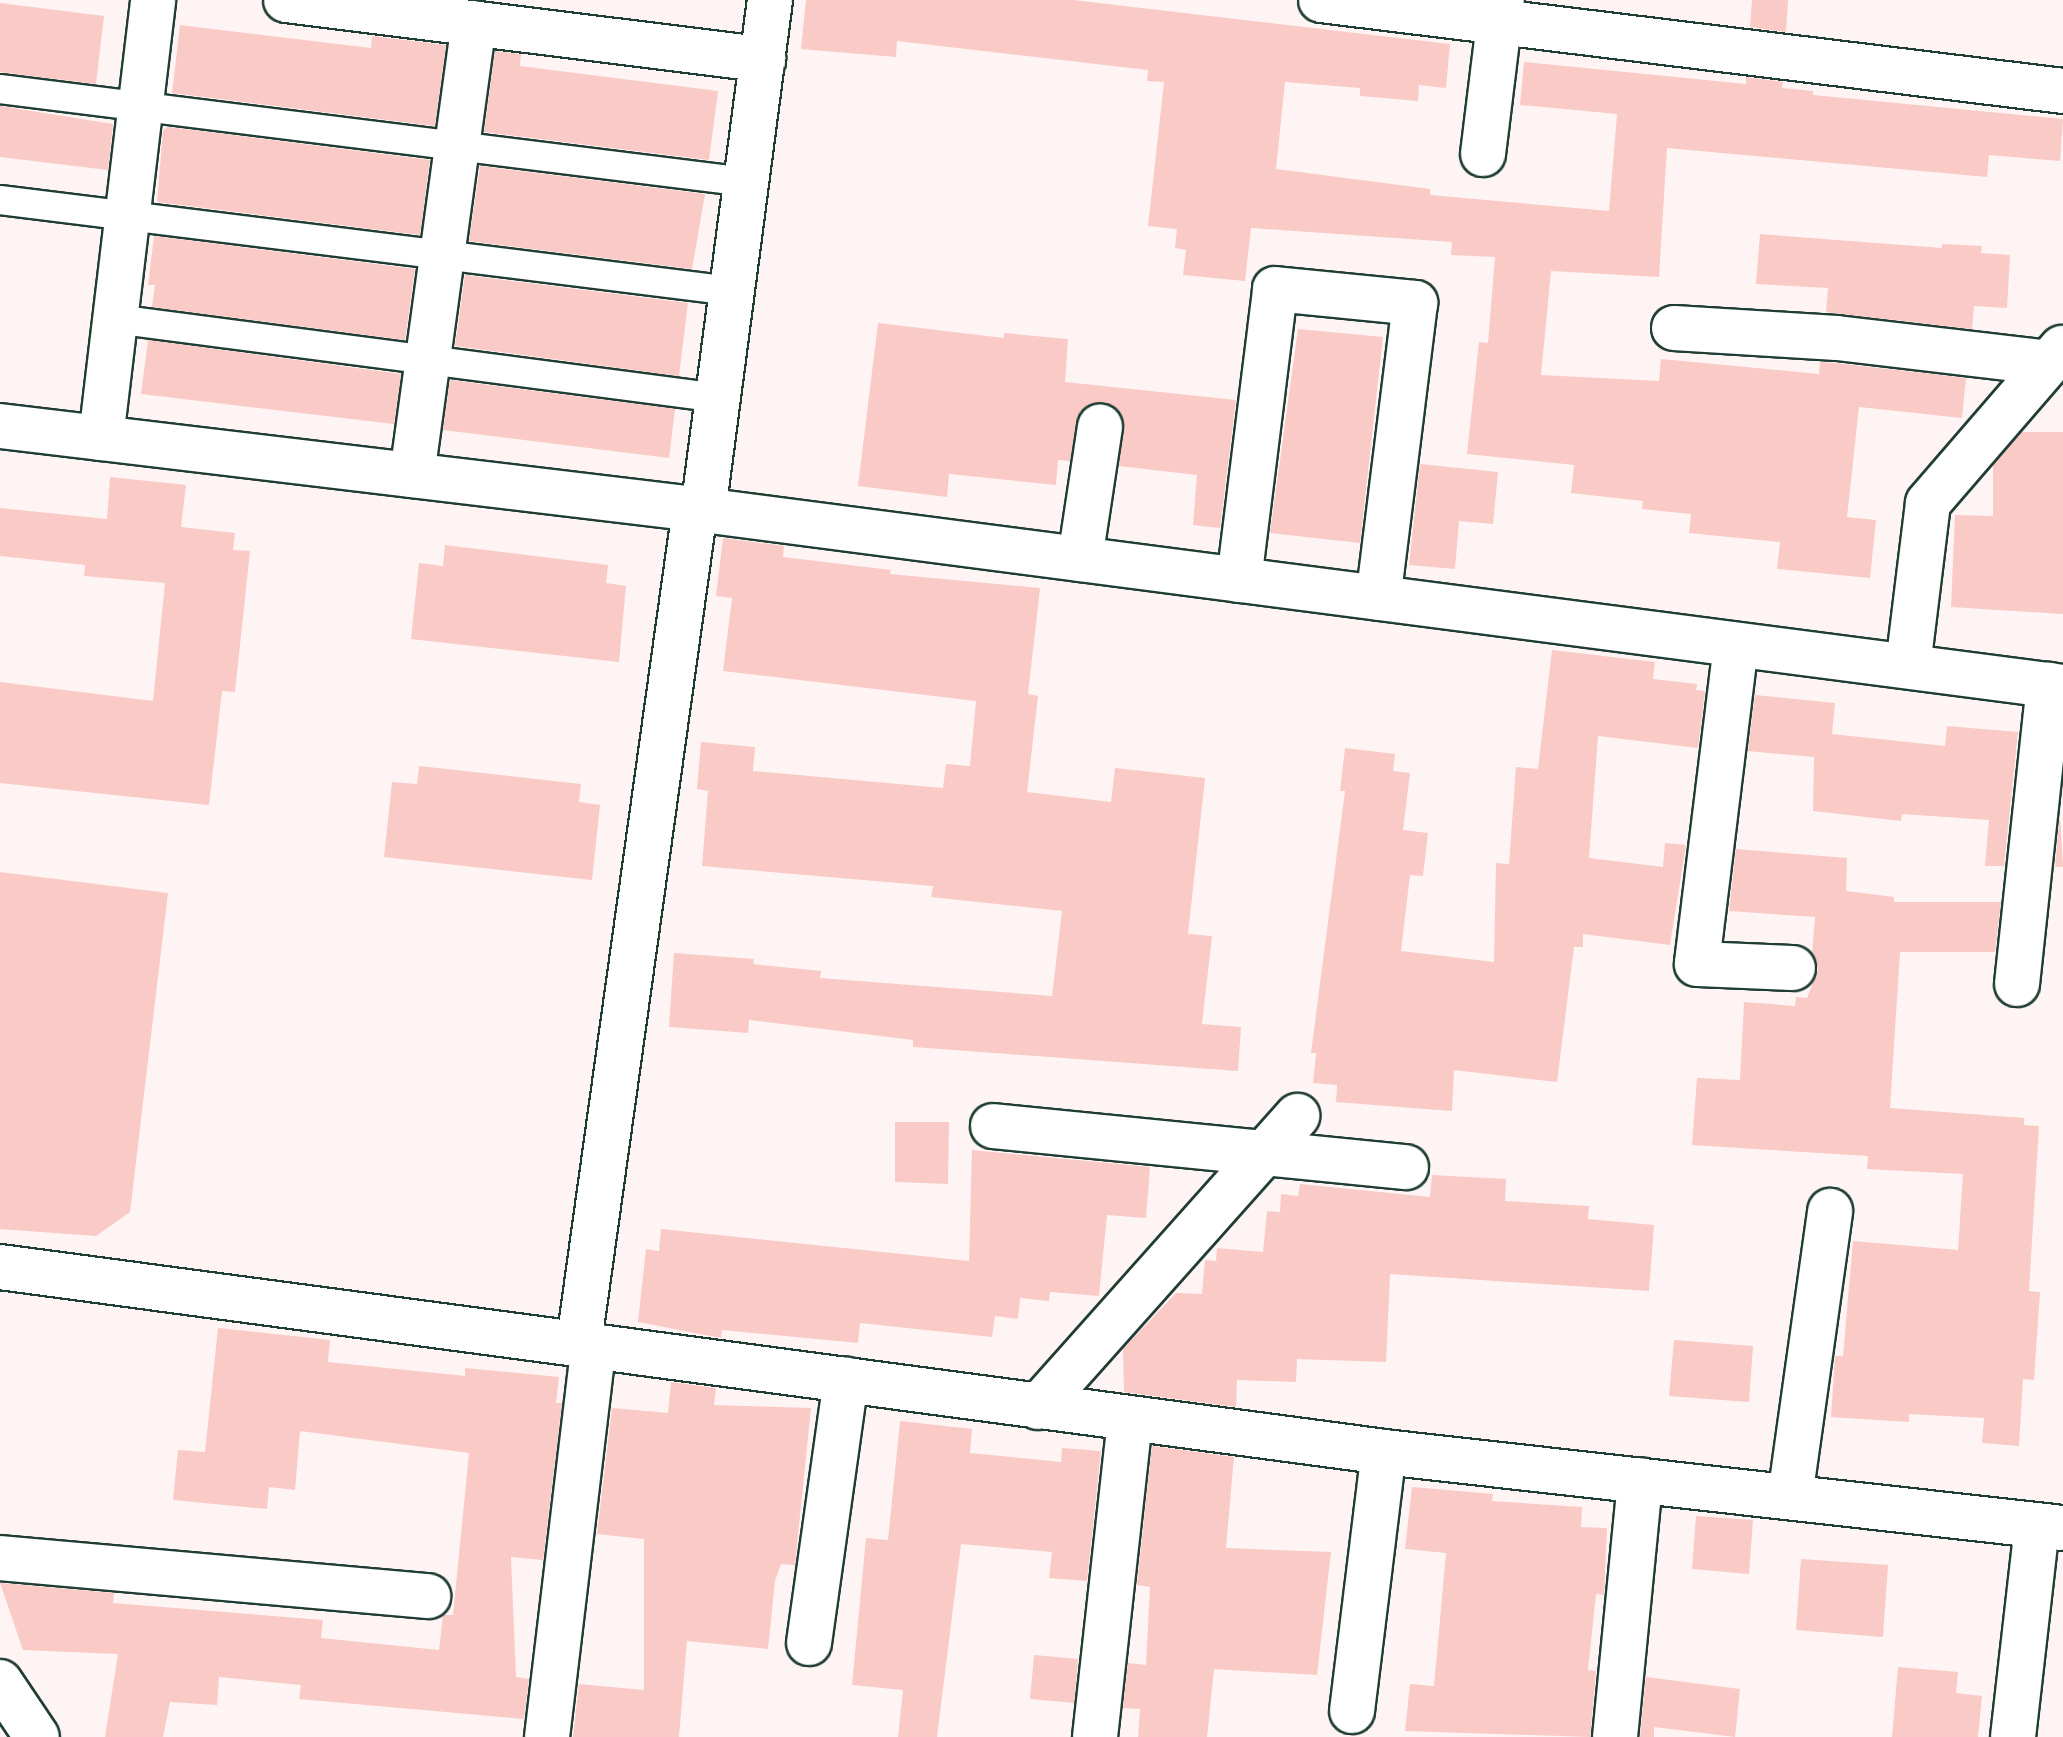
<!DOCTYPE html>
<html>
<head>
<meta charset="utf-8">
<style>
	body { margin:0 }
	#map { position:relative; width:2063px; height:1737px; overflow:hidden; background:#fef4f4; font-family:"Playpen Sans",sans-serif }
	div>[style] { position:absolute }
	.building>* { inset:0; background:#facac6 }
	.roads { filter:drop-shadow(2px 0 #1f3d34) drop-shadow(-2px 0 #1f3d34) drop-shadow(0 2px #1f3d34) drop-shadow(0 -2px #1f3d34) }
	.service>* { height:28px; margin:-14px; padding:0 14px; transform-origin:14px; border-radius:14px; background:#fff }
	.minor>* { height:44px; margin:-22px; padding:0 22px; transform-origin:22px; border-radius:22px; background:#fff }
	.secondary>* { height:44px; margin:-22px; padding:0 22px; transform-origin:22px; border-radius:22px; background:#fff }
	span { translate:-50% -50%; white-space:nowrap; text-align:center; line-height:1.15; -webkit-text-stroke:6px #fff; paint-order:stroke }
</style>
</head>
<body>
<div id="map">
	<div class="building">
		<div style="clip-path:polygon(806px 0,1073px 0,1450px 44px,1446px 88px,1419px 85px,1418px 101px,1360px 96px,1360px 88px,1285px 82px,1276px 169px,1430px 189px,1430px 195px,1609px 211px,1617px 114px,1520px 105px,1524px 62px,1746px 84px,1746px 77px,1783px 82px,1782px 88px,1813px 91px,1813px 95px,2063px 119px,2060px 161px,1989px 155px,1987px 177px,1667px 148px,1659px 277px,1551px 271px,1541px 375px,1659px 381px,1661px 359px,1819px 374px,1820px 362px,1835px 363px,1966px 378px,1962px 418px,1859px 407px,1847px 517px,1876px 520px,1870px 578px,1777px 569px,1780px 542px,1689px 533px,1691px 514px,1642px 509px,1643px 501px,1571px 493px,1574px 465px,1467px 454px,1479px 342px,1488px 343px,1495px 257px,1451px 255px,1452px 242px,1251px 228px,1245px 281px,1183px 275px,1186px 250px,1175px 248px,1177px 229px,1148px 226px,1164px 82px,1147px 81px,1148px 70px,897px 41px,896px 57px,801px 49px)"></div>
		<div style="clip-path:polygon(1752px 0,1788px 0,1786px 32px,1750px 27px)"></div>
		<div style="clip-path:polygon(0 3px,104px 16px,96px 84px,0 72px)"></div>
		<div style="clip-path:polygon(180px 25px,371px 48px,372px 36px,446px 45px,435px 126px,172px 93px)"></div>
		<div style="clip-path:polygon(495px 51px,521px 54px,520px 66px,718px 91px,709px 160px,484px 132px)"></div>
		<div style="clip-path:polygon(0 106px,113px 124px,108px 170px,0 157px)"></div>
		<div style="clip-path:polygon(168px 127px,430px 160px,420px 235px,157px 202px,163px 130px)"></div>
		<div style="clip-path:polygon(480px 166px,705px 194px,692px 269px,469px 241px)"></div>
		<div style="clip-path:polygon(1760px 234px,1942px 248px,1942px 244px,1982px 246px,1981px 253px,2010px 255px,2007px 308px,1974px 306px,1972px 329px,1826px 312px,1828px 288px,1756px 284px)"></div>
		<div style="clip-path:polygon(154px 236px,415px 269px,405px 340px,152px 307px,155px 285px,148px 285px)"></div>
		<div style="clip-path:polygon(465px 275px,688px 303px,679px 376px,455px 346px)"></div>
		<div style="clip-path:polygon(878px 323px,1004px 338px,1004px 333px,1068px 339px,1065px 382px,1236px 400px,1220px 528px,1193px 525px,1197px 475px,1119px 466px,1123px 419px,1103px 402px,1080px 412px,1070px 461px,1058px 460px,1056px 485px,949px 474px,947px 497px,858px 486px)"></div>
		<div style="clip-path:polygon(1298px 329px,1383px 337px,1360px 543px,1270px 533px)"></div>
		<div style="clip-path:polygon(148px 340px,401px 374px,394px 424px,141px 394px)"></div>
		<div style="clip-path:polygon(450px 380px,675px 409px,669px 458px,443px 430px)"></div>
		<div style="clip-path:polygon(2022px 432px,2063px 432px,2063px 614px,1951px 607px,1955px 515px,1993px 516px,1993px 465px)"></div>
		<div style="clip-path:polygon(1420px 464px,1498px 472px,1493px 524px,1459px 521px,1455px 569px,1409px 565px)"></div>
		<div style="clip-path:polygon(110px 477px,186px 485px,181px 527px,235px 533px,233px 550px,250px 551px,235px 692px,222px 691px,209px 805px,0 783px,0 682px,153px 701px,165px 583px,84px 576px,85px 565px,0 556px,0 508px,107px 519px)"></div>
		<div style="clip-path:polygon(723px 538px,784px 546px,783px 557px,891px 570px,890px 574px,1040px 588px,1028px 694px,1038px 696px,1027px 792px,1111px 802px,1115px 768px,1205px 778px,1188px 934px,1212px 936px,1202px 1024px,1241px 1027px,1238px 1071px,913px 1047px,913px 1040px,749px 1020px,748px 1033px,669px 1027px,674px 953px,754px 959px,753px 964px,821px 971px,820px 978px,1052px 996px,1062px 911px,931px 897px,933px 886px,702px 866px,708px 791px,697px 789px,701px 742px,755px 747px,753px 771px,943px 788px,946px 764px,970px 766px,976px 701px,723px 671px,732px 598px,716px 596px)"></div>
		<div style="clip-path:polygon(445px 545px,608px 565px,606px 583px,626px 586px,619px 662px,411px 639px,419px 563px,443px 566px)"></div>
		<div style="clip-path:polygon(1552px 650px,1655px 662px,1653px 679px,1697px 684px,1696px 690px,1705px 691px,1698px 748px,1598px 736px,1589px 858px,1663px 867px,1665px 843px,1686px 845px,1670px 945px,1583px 934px,1583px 947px,1574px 947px,1557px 1082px,1454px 1070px,1452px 1111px,1336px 1102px,1337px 1085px,1313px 1083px,1316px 1053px,1311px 1053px,1345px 791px,1340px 791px,1345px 748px,1395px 754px,1393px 771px,1410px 773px,1403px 830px,1428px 833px,1423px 876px,1410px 875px,1401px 951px,1494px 962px,1496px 863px,1509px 864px,1516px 767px,1538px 769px)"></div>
		<div style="clip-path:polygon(1755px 695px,1835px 703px,1832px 734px,1945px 746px,1947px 726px,2018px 732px,2004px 866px,1985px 866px,1989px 820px,1902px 814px,1901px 821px,1813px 811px,1814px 757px,1748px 751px)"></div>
		<div style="clip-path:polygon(419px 766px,581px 784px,579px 802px,600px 805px,592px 880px,384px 857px,392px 782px,417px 784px)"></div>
		<div style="clip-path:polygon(2060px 815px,2063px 867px,2055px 867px)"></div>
		<div style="clip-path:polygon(1736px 849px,1847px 858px,1846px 891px,1894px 897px,1894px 902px,2001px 902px,1995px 952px,1900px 952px,1890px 1108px,2024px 1118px,2024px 1125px,2039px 1126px,2029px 1291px,2040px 1292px,2034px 1380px,2023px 1379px,2019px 1446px,1982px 1443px,1984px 1418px,1909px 1414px,1909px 1422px,1831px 1417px,1835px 1356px,1843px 1356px,1853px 1241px,1958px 1250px,1963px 1174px,1867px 1169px,1868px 1156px,1692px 1145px,1697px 1078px,1740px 1080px,1744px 1002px,1795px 1006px,1796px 997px,1807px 998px,1818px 970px,1812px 953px,1815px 917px,1729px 911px)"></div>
		<div style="clip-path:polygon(0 872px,168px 893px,130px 1212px,96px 1236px,0 1229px)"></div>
		<div style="clip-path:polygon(895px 1122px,949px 1122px,948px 1184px,895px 1182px)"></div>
		<div style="clip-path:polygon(972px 1150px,1150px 1167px,1146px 1218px,1107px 1215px,1099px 1296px,1050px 1292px,1049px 1301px,1020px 1298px,1018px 1319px,995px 1316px,992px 1337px,860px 1323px,858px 1343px,722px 1330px,721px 1338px,638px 1322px,646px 1249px,659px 1251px,661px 1229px,969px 1261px)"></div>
		<div style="clip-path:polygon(1432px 1175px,1506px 1179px,1505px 1201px,1589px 1206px,1588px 1219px,1654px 1225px,1649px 1291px,1390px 1274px,1386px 1362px,1297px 1359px,1296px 1382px,1237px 1380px,1236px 1407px,1124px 1392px,1123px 1349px,1176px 1293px,1202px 1294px,1205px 1260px,1216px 1261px,1217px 1248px,1263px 1252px,1267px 1211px,1280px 1212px,1281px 1194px,1298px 1196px,1300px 1184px,1430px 1197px)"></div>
		<div style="clip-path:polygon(218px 1328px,330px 1340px,328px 1362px,465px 1376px,465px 1368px,559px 1377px,556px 1403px,562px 1403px,543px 1560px,511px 1557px,516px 1677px,529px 1679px,524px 1719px,299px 1699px,301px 1685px,219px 1677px,217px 1705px,170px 1702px,163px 1737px,105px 1737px,118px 1654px,23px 1650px,0 1583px,114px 1593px,113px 1603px,323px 1620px,321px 1638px,439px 1650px,443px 1615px,453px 1615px,469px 1453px,300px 1431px,295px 1490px,269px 1487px,267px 1509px,173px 1500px,178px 1450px,205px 1452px)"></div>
		<div style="clip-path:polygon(1674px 1340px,1753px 1346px,1749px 1402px,1669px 1396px)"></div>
		<div style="clip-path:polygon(671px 1382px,716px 1388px,714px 1405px,811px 1408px,795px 1565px,781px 1564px,775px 1581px,768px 1649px,687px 1641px,679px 1737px,573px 1737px,579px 1684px,644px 1690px,644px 1539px,597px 1534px,612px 1408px,668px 1413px)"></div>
		<div style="clip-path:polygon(900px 1421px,972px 1429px,970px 1453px,1061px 1462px,1062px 1448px,1101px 1451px,1087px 1581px,1049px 1578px,1052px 1552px,961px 1544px,937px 1737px,898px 1737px,903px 1690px,852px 1685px,866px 1538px,888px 1540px)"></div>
		<div style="clip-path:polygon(1152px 1446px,1234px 1457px,1226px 1548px,1331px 1552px,1317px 1675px,1214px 1669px,1207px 1737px,1138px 1737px,1140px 1709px,1123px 1708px,1128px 1663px,1146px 1665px,1150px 1587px,1137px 1585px)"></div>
		<div style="clip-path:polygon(1412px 1487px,1493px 1494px,1492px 1501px,1582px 1507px,1581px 1527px,1607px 1528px,1604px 1595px,1596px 1594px,1588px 1670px,1596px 1671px,1590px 1737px,1405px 1731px,1410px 1684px,1434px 1686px,1446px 1553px,1405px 1549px)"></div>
		<div style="clip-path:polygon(1696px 1516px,1753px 1520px,1749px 1574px,1692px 1569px)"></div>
		<div style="clip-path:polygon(1801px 1559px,1888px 1565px,1883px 1637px,1796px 1630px)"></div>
		<div style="clip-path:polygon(1034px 1655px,1078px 1659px,1074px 1703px,1030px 1699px)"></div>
		<div style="clip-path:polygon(1898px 1667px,1958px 1672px,1956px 1693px,1982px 1696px,1978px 1737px,1892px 1737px)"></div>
		<div style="clip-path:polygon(1646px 1677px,1740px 1689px,1735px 1737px,1654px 1727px,1654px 1737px,1640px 1737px)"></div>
	</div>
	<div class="roads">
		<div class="service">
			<div style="left:0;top:89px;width:753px;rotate:7.1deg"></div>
			<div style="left:0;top:200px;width:738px;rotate:7.09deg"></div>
			<div style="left:115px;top:319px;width:608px;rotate:7.46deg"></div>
		</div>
		<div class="minor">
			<div style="left:286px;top:0;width:481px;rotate:7.1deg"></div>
			<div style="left:1321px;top:0;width:748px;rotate:6.99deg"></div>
			<div style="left:1483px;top:154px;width:155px;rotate:-83deg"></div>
			<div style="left:1674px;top:328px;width:163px;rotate:3.5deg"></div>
			<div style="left:1837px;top:338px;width:213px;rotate:6.7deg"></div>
			<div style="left:0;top:426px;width:700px;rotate:6.81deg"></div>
			<div style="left:695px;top:509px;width:1380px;rotate:7.41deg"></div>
			<div style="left:101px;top:438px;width:441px;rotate:-83.2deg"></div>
			<div style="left:412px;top:475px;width:456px;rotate:-82.2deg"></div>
			<div style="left:703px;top:511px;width:515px;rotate:-82.53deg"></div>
			<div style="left:1080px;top:559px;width:134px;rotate:-81.4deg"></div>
			<div style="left:1239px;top:580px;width:293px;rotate:-82.9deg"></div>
			<div style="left:1275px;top:289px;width:141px;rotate:5.7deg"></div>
			<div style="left:1415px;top:303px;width:297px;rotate:97.1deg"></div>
			<div style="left:1736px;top:645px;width:321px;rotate:97deg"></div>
			<div style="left:1697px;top:964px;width:96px;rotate:2.4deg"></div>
			<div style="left:1908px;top:666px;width:164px;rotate:-83deg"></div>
			<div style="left:1928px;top:503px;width:205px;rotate:-49.2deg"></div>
			<div style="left:2017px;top:984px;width:301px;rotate:-83.9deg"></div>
			<div style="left:993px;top:1126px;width:415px;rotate:5.7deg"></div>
			<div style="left:0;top:1267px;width:1396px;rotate:7.61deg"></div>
			<div style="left:1384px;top:1452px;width:683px;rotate:6.39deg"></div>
			<div style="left:579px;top:1342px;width:841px;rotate:-82.07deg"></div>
			<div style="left:1038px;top:1407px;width:390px;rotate:-48.3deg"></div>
			<div style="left:1790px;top:1497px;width:289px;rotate:-82deg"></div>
			<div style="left:0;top:1558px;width:430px;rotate:5.1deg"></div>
			<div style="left:809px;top:1643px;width:266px;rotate:-82deg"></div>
			<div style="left:1352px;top:1711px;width:261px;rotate:-83deg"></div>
			<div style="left:547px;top:1737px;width:395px;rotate:-83.2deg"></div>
			<div style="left:1095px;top:1737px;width:319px;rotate:-83.7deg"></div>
			<div style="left:1615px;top:1737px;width:258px;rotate:-84.4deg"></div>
			<div style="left:2013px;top:1737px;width:213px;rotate:-83.5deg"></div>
		</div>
		<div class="secondary">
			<div style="left:0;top:1682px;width:66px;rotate:56.1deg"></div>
		</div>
	</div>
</div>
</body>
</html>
